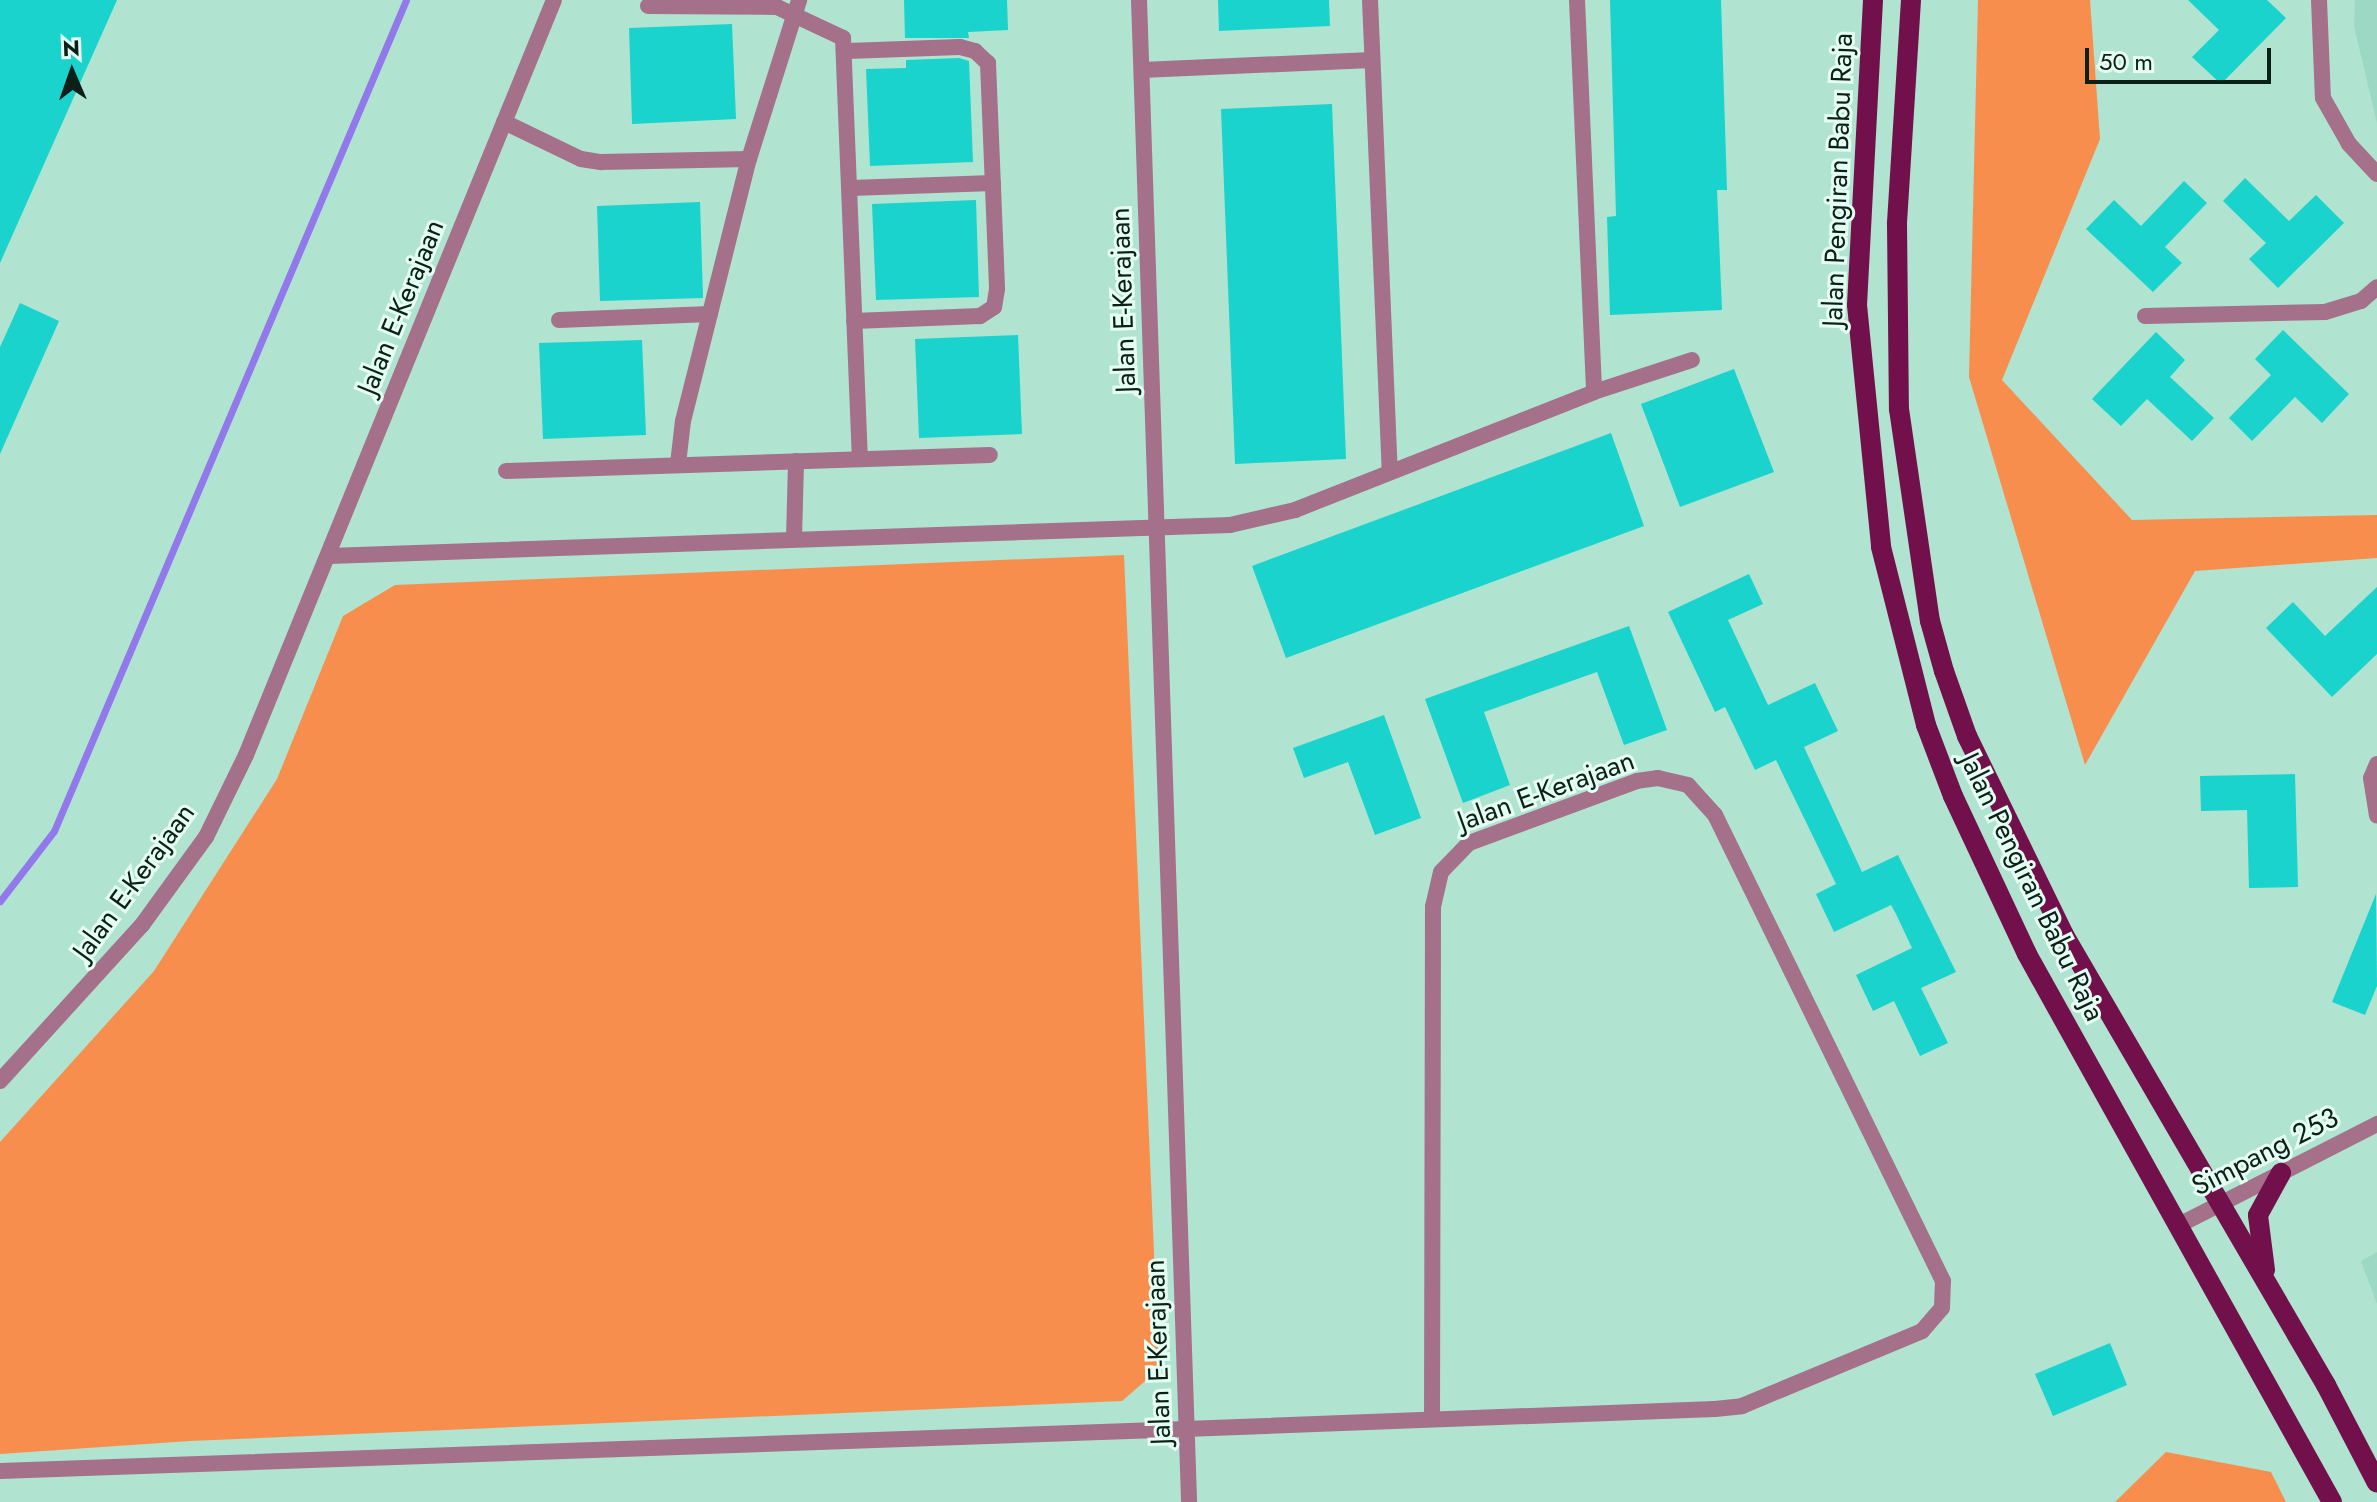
<!DOCTYPE html>
<html>
<head>
<meta charset="utf-8">
<style>
	body { margin:0 }
	#map { position:relative; width:2377px; height:1502px; overflow:hidden; background:#b0e3d0; font-family:Jost,sans-serif }
	div>[style] { position:absolute }
	.built>* { inset:0; background:#9cd8c3 }
	.green>* { inset:0; background:#f78e4e }
	.stream>* { height:7px; margin:-3.5px; padding:0 3.5px; transform-origin:3.5px; border-radius:3.5px; background:#9179eb }
	.building>* { inset:0; background:#1ad3cc }
	.street>* { height:16px; margin:-8px; padding:0 8px; transform-origin:8px; border-radius:8px; background:#a57089 }
	.primary>* { height:20px; margin:-10px; padding:0 10px; transform-origin:10px; border-radius:10px; background:#71104a }
	span { translate:-50% -50%; white-space:nowrap; text-align:center; line-height:1.15; -webkit-text-stroke:6px #e5fef4; paint-order:stroke }
	.street-label { font-size:28px; color:#0c2019 }
	.north { position:absolute; left:32px; top:32px; width:80px; height:80px; -webkit-text-stroke:6px #e5fef4; paint-order:stroke; rotate:358deg; font-size:22px; font-weight:700; line-height:32px; text-align:center; color:#0c2019 }
	.north::after { content:''; display:block; margin:auto; width:28px; height:36px; background:#0c2019; clip-path:polygon(50% 0,100% 100%,50% 72%,0 100%) }
	.scale { position:absolute; left:2085px; top:48px; width:186px; height:36px; box-sizing:border-box; border:4px solid #0c2019; border-top:0; padding-left:10px; font-size:24px; line-height:28px; white-space:nowrap; color:#0c2019; -webkit-text-stroke:6px #e5fef4; paint-order:stroke }
</style>
</head>
<body>
<div id="map">
	<div class="built">
		<div style="clip-path:polygon(2355px 0,2377px 0,2377px 123px,2354px 26px)"></div>
		<div style="clip-path:polygon(2377px 1252px,2377px 1304px,2361px 1261px)"></div>
	</div>
	<div class="green">
		<div style="clip-path:polygon(1978px 0,2090px 0,2100px 139px,2002px 380px,2132px 520px,2377px 515px,2377px 558px,2195px 571px,2085px 765px,1969px 377px)"></div>
		<div style="clip-path:polygon(1124px 555px,1159px 1369px,1122px 1401px,190px 1441px,0 1454px,0 1142px,154px 971px,277px 779px,343px 616px,395px 585px)"></div>
		<div style="clip-path:polygon(2166px 1452px,2271px 1472px,2286px 1502px,2115px 1502px)"></div>
	</div>
	<div class="stream">
		<div style="left:0;top:901px;width:88px;rotate:-52.4deg"></div>
		<div style="left:54px;top:831px;width:902px;rotate:-67.04deg"></div>
	</div>
	<div class="building">
		<div style="clip-path:polygon(0 0,117px 0,0 263px)"></div>
		<div style="clip-path:polygon(904px 0,1007px 0,1008px 30px,968px 32px,969px 38px,905px 38px)"></div>
		<div style="clip-path:polygon(1218px 0,1329px 0,1330px 26px,1219px 31px)"></div>
		<div style="clip-path:polygon(1610px 0,1721px 0,1727px 190px,1717px 190px,1722px 310px,1610px 315px,1607px 217px,1616px 216px)"></div>
		<div style="clip-path:polygon(2188px 0,2267px 0,2286px 18px,2221px 84px,2192px 57px,2219px 30px)"></div>
		<div style="clip-path:polygon(732px 24px,736px 119px,632px 124px,629px 28px)"></div>
		<div style="clip-path:polygon(959px 58px,969px 61px,973px 162px,870px 166px,866px 69px,906px 68px,906px 60px)"></div>
		<div style="clip-path:polygon(1332px 104px,1346px 459px,1235px 464px,1221px 109px)"></div>
		<div style="clip-path:polygon(2245px 178px,2289px 221px,2316px 195px,2344px 223px,2278px 288px,2249px 259px,2266px 243px,2223px 201px)"></div>
		<div style="clip-path:polygon(2184px 181px,2207px 203px,2165px 247px,2182px 263px,2153px 292px,2086px 229px,2114px 200px,2141px 226px)"></div>
		<div style="clip-path:polygon(976px 200px,979px 297px,876px 300px,872px 204px)"></div>
		<div style="clip-path:polygon(700px 202px,703px 298px,600px 301px,597px 206px)"></div>
		<div style="clip-path:polygon(20px 303px,59px 321px,0 454px,0 347px)"></div>
		<div style="clip-path:polygon(2283px 330px,2349px 394px,2322px 423px,2295px 397px,2252px 441px,2229px 418px,2271px 375px,2255px 359px)"></div>
		<div style="clip-path:polygon(2156px 332px,2185px 360px,2170px 377px,2214px 418px,2192px 441px,2147px 399px,2121px 426px,2092px 399px)"></div>
		<div style="clip-path:polygon(1018px 335px,1022px 434px,919px 438px,915px 339px)"></div>
		<div style="clip-path:polygon(642px 340px,646px 435px,543px 439px,539px 343px)"></div>
		<div style="clip-path:polygon(1734px 369px,1774px 472px,1680px 507px,1641px 404px)"></div>
		<div style="clip-path:polygon(1611px 433px,1644px 526px,1286px 658px,1252px 566px)"></div>
		<div style="clip-path:polygon(1749px 574px,1763px 604px,1728px 620px,1768px 705px,1815px 683px,1838px 731px,1804px 747px,1862px 872px,1898px 855px,1956px 972px,1921px 988px,1948px 1043px,1920px 1056px,1894px 1001px,1873px 1011px,1856px 975px,1912px 948px,1896px 914px,1891px 905px,1834px 932px,1816px 894px,1836px 884px,1776px 760px,1755px 770px,1725px 707px,1715px 712px,1668px 612px)"></div>
		<div style="clip-path:polygon(2377px 587px,2377px 654px,2332px 697px,2266px 628px,2293px 602px,2325px 636px)"></div>
		<div style="clip-path:polygon(1629px 626px,1667px 730px,1624px 745px,1597px 672px,1484px 712px,1510px 785px,1463px 803px,1425px 699px)"></div>
		<div style="clip-path:polygon(1384px 715px,1421px 818px,1375px 835px,1348px 762px,1304px 778px,1293px 748px)"></div>
		<div style="clip-path:polygon(2295px 774px,2298px 887px,2249px 888px,2247px 810px,2201px 811px,2200px 776px)"></div>
		<div style="clip-path:polygon(2376px 894px,2377px 986px,2365px 1015px,2332px 1002px)"></div>
		<div style="clip-path:polygon(2110px 1343px,2127px 1385px,2053px 1416px,2035px 1374px)"></div>
	</div>
	<div class="street">
		<div style="left:1139px;top:0;width:1503px;rotate:88.09deg"></div>
		<div style="left:1370px;top:0;width:472px;rotate:87.6deg"></div>
		<div style="left:1577px;top:0;width:392px;rotate:87.5deg"></div>
		<div style="left:2319px;top:0;width:98px;rotate:87.7deg"></div>
		<div style="left:2323px;top:98px;width:53px;rotate:60.5deg"></div>
		<div style="left:2349px;top:144px;width:41px;rotate:47deg"></div>
		<div style="left:648px;top:6px;width:129px;rotate:0.4deg"></div>
		<div style="left:777px;top:7px;width:73px;rotate:25.2deg"></div>
		<div style="left:843px;top:38px;width:421px;rotate:87.7deg"></div>
		<div style="left:847px;top:51px;width:113px;rotate:-2deg"></div>
		<div style="left:960px;top:47px;width:16px;rotate:15deg"></div>
		<div style="left:975px;top:51px;width:18px;rotate:43deg"></div>
		<div style="left:988px;top:63px;width:226px;rotate:87.7deg"></div>
		<div style="left:997px;top:289px;width:18px;rotate:99deg"></div>
		<div style="left:994px;top:307px;width:17px;rotate:147deg"></div>
		<div style="left:980px;top:316px;width:126px;rotate:177.7deg"></div>
		<div style="left:1142px;top:70px;width:230px;rotate:-2.5deg"></div>
		<div style="left:504px;top:122px;width:85px;rotate:25.7deg"></div>
		<div style="left:581px;top:159px;width:20px;rotate:9deg"></div>
		<div style="left:601px;top:162px;width:148px;rotate:-1.2deg"></div>
		<div style="left:851px;top:188px;width:142px;rotate:-2deg"></div>
		<div style="left:2145px;top:316px;width:180px;rotate:-1.3deg"></div>
		<div style="left:2325px;top:312px;width:38px;rotate:-17deg"></div>
		<div style="left:2361px;top:301px;width:21px;rotate:-41deg"></div>
		<div style="left:559px;top:320px;width:151px;rotate:-2.3deg"></div>
		<div style="left:678px;top:464px;width:43px;rotate:-83.4deg"></div>
		<div style="left:683px;top:421px;width:270px;rotate:-75.9deg"></div>
		<div style="left:749px;top:159px;width:167px;rotate:-72.5deg"></div>
		<div style="left:506px;top:471px;width:484px;rotate:-1.9deg"></div>
		<div style="left:794px;top:539px;width:78px;rotate:-88.5deg"></div>
		<div style="left:329px;top:556px;width:902px;rotate:-1.97deg"></div>
		<div style="left:1230px;top:525px;width:67px;rotate:-13deg"></div>
		<div style="left:1295px;top:510px;width:321px;rotate:-21.5deg"></div>
		<div style="left:1594px;top:392px;width:103px;rotate:-18.1deg"></div>
		<div style="left:2377px;top:764px;width:15px;rotate:113deg"></div>
		<div style="left:2371px;top:778px;width:38px;rotate:81deg"></div>
		<div style="left:0;top:1081px;width:211px;rotate:-47.7deg"></div>
		<div style="left:142px;top:925px;width:109px;rotate:-54deg"></div>
		<div style="left:206px;top:837px;width:91px;rotate:-64deg"></div>
		<div style="left:246px;top:755px;width:815px;rotate:-67.81deg"></div>
		<div style="left:2177px;top:1226px;width:225px;rotate:-27deg"></div>
		<div style="left:0;top:1471px;width:1187px;rotate:-2.03deg"></div>
		<div style="left:1186px;top:1429px;width:529px;rotate:-2.17deg"></div>
		<div style="left:1715px;top:1409px;width:27px;rotate:-6deg"></div>
		<div style="left:1742px;top:1406px;width:195px;rotate:-22.6deg"></div>
		<div style="left:1922px;top:1331px;width:30px;rotate:-49deg"></div>
		<div style="left:1942px;top:1308px;width:27px;rotate:-88deg"></div>
		<div style="left:1943px;top:1281px;width:519px;rotate:-116.07deg"></div>
		<div style="left:1715px;top:815px;width:40px;rotate:-132deg"></div>
		<div style="left:1688px;top:785px;width:31px;rotate:-167deg"></div>
		<div style="left:1658px;top:778px;width:21px;rotate:172deg"></div>
		<div style="left:1637px;top:781px;width:179px;rotate:159.7deg"></div>
		<div style="left:1469px;top:843px;width:40px;rotate:134deg"></div>
		<div style="left:1441px;top:872px;width:36px;rotate:103deg"></div>
		<div style="left:1433px;top:907px;width:512px;rotate:90.11deg"></div>
	</div>
	<div class="primary">
		<div style="left:1873px;top:0;width:305px;rotate:93deg"></div>
		<div style="left:1857px;top:305px;width:243px;rotate:84.3deg"></div>
		<div style="left:1881px;top:547px;width:184px;rotate:75.8deg"></div>
		<div style="left:1926px;top:725px;width:76px;rotate:69.2deg"></div>
		<div style="left:1953px;top:796px;width:174px;rotate:64.9deg"></div>
		<div style="left:2027px;top:954px;width:627px;rotate:60.9deg"></div>
		<div style="left:1911px;top:0;width:224px;rotate:93.6deg"></div>
		<div style="left:1897px;top:224px;width:185px;rotate:89.4deg"></div>
		<div style="left:1899px;top:409px;width:214px;rotate:81.7deg"></div>
		<div style="left:1930px;top:621px;width:52px;rotate:74.4deg"></div>
		<div style="left:1944px;top:671px;width:69px;rotate:70.5deg"></div>
		<div style="left:1967px;top:736px;width:221px;rotate:64deg"></div>
		<div style="left:2064px;top:935px;width:521px;rotate:59.79deg"></div>
		<div style="left:2326px;top:1385px;width:110px;rotate:62.5deg"></div>
		<div style="left:2265px;top:1270px;width:55px;rotate:-97.3deg"></div>
		<div style="left:2258px;top:1215px;width:48px;rotate:-61.3deg"></div>
	</div>
	<div class="street-label">
		<span style="left:1838px;top:180px;rotate:-88deg">Jalan Pengiran Babu Raja</span>
		<span style="left:1123px;top:300px;rotate:-92deg">Jalan E-Kerajaan</span>
		<span style="left:401px;top:307px;rotate:-68deg">Jalan E-Kerajaan</span>
		<span style="left:1546px;top:791px;rotate:-20deg">Jalan E-Kerajaan</span>
		<span style="left:134px;top:882px;rotate:-54deg">Jalan E-Kerajaan</span>
		<span style="left:2032px;top:887px;rotate:64deg">Jalan Pengiran Babu Raja</span>
		<span style="left:2265px;top:1152px;rotate:-27deg">Simpang 253</span>
		<span style="left:1158px;top:1352px;rotate:-92deg">Jalan E-Kerajaan</span>
	</div>
	<div class="north">N</div>
	<div class="scale">50 m</div>
</div>
</body>
</html>
